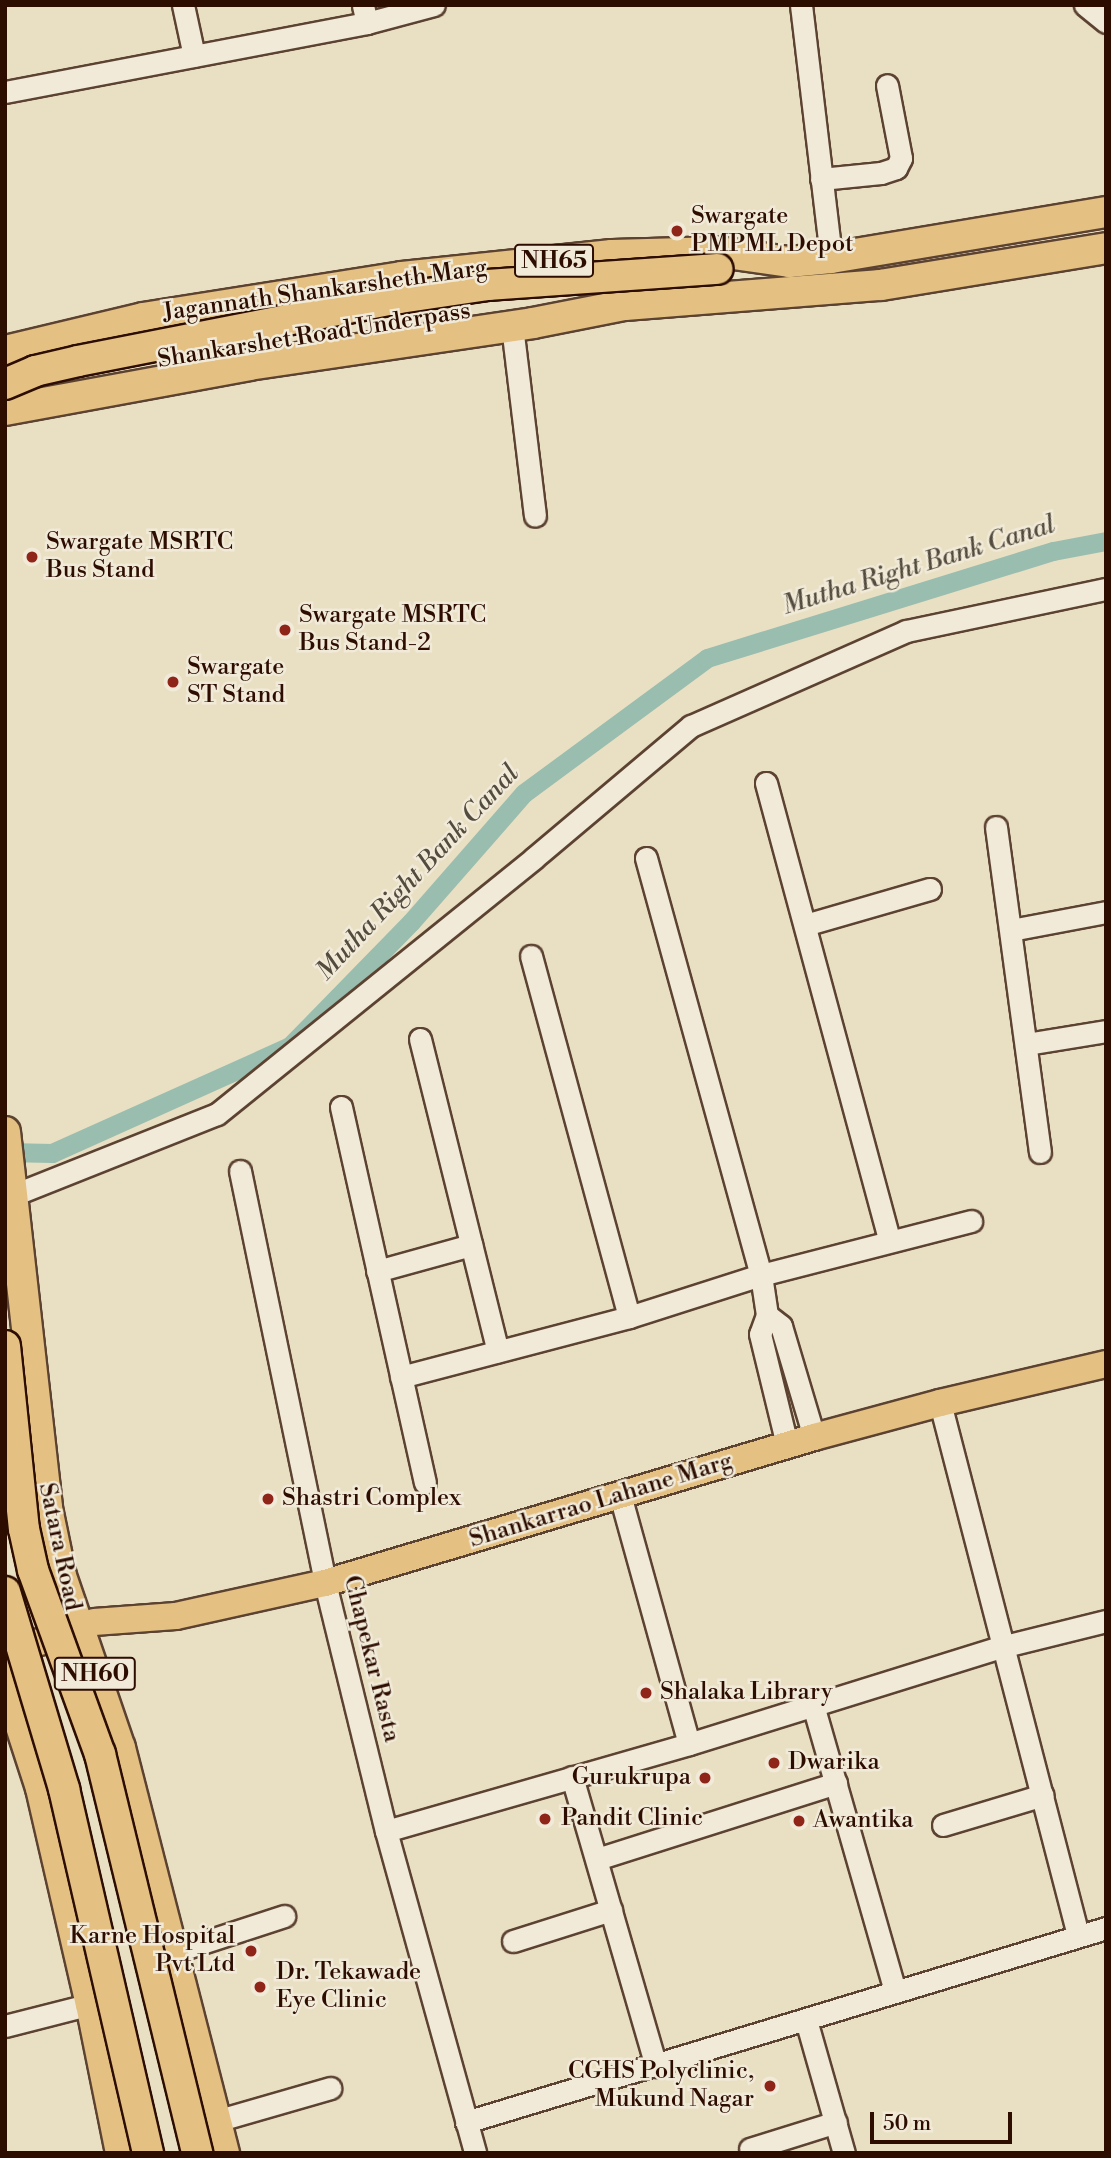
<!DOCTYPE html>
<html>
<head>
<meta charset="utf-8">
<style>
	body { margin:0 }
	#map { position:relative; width:1111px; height:2158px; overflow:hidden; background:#e9dfc3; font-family:"Libre Bodoni",serif }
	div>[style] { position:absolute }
	.canal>* { height:19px; margin:-9.5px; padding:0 9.5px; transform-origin:9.5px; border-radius:9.5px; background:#99bdae }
	.roads { filter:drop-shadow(2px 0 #5c4231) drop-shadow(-2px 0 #5c4231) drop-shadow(0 2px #5c4231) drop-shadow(0 -2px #5c4231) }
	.minor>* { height:21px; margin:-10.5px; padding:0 10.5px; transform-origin:10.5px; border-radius:10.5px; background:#f1ead8 }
	.major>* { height:26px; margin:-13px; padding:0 13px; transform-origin:13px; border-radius:13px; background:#e4c082 }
	.highway>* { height:30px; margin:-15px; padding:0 15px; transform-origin:15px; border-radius:15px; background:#e4c082 }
	.bridges { filter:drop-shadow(2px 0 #2d0d00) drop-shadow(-2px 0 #2d0d00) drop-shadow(0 2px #2d0d00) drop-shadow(0 -2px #2d0d00) }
	.highway-bridge>* { height:30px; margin:-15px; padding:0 15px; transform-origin:15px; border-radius:15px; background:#e4c082 }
	.dots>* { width:19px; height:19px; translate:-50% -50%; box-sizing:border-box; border:4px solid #f1ead8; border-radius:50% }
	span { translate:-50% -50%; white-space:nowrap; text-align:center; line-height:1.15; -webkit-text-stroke:5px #f1ead8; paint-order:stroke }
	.shield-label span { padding:2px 5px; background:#f1ead8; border:2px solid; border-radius:5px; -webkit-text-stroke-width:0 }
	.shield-label { font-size:23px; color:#2d0d00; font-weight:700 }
	.poi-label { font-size:24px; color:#2d0d00 }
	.left { translate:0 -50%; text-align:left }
	.right { translate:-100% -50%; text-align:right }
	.street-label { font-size:24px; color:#2d0d00 }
	.water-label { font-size:26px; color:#534b3d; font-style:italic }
	.frame { position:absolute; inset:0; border:7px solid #2d0d00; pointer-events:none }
	.scale { position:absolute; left:870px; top:2112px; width:142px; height:32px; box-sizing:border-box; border:4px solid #2d0d00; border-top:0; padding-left:9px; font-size:21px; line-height:24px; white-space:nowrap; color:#2d0d00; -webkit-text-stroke:5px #f1ead8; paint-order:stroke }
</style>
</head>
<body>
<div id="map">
	<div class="canal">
		<div style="left:5px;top:1152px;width:47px;rotate:1.2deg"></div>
		<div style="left:52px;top:1153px;width:261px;rotate:-24.2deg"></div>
		<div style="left:290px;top:1046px;width:173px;rotate:-45.7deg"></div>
		<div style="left:411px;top:922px;width:171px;rotate:-48.8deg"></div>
		<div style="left:524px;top:793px;width:227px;rotate:-36.4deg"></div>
		<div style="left:707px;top:658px;width:362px;rotate:-17.2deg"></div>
		<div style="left:1053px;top:551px;width:54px;rotate:-10.7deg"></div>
	</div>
	<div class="roads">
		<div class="minor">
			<div style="left:183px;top:5px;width:52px;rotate:77.8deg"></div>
			<div style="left:801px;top:5px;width:255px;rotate:83.2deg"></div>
			<div style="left:1085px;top:5px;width:27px;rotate:39deg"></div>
			<div style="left:367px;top:23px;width:69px;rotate:-15deg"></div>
			<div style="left:5px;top:92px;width:369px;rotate:-10.8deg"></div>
			<div style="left:367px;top:23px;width:18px;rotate:-103deg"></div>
			<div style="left:821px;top:179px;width:60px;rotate:-5.7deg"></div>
			<div style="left:881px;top:173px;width:16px;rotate:-18deg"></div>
			<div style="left:896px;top:168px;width:11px;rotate:-63deg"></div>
			<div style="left:901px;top:158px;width:74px;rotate:-100.9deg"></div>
			<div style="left:512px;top:326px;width:191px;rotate:83.1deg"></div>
			<div style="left:766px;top:783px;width:474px;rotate:74.9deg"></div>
			<div style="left:996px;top:827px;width:328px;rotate:82.3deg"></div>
			<div style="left:646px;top:858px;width:433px;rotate:74.6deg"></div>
			<div style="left:761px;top:1275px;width:40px;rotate:81.5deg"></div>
			<div style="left:767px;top:1315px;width:20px;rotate:110deg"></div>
			<div style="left:760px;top:1334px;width:114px;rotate:76.3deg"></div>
			<div style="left:805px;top:925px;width:130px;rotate:-16.1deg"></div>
			<div style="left:1011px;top:930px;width:97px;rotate:-10.7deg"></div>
			<div style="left:531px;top:956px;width:374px;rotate:74.8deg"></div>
			<div style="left:420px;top:1039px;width:322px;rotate:76deg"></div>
			<div style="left:1027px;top:1044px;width:80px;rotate:-9.3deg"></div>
			<div style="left:341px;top:1107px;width:385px;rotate:77.4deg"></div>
			<div style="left:240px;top:1171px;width:421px;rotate:78.3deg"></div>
			<div style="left:325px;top:1583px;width:255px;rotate:76.2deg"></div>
			<div style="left:386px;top:1831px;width:334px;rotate:74.5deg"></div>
			<div style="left:13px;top:1195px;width:219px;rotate:-21.7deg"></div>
			<div style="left:217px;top:1114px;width:407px;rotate:-38.9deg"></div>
			<div style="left:534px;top:858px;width:205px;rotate:-40.1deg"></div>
			<div style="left:691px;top:726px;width:235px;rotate:-23.8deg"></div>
			<div style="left:906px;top:631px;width:204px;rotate:-11.9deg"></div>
			<div style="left:377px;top:1271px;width:98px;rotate:-15.5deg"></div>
			<div style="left:767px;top:1315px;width:18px;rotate:38deg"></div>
			<div style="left:781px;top:1326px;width:116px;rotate:73.4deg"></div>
			<div style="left:401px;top:1377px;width:236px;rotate:-14.7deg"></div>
			<div style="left:629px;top:1317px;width:139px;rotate:-17.7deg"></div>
			<div style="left:761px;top:1275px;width:217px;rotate:-14.4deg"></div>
			<div style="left:940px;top:1403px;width:550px;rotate:75.46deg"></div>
			<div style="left:620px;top:1495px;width:258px;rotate:74.5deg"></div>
			<div style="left:813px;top:1705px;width:298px;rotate:74deg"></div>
			<div style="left:572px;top:1777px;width:301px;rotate:73.8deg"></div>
			<div style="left:943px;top:1825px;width:104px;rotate:-16.7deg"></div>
			<div style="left:386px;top:1831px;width:315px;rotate:-16deg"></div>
			<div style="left:689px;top:1744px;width:327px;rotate:-17.3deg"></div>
			<div style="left:1001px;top:1647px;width:108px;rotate:-13.9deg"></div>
			<div style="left:597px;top:1859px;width:251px;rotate:-17.6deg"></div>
			<div style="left:513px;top:1941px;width:103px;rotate:-17.6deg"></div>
			<div style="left:174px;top:1952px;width:116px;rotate:-18.1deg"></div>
			<div style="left:806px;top:2020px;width:138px;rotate:74.1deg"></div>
			<div style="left:5px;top:2026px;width:89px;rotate:-14.3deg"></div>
			<div style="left:216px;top:2121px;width:119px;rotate:-16.1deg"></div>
			<div style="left:466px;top:2122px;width:669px;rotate:-16.86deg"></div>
			<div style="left:750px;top:2149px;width:90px;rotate:-17.4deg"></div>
		</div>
		<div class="major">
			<div style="left:94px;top:1622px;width:82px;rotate:-4.2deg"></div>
			<div style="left:176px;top:1616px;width:153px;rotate:-12.5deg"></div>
			<div style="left:325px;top:1583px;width:510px;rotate:-16.62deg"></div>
			<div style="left:814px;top:1437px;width:131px;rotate:-15.1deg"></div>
			<div style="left:940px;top:1403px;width:171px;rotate:-13.2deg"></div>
			<div style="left:5px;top:1650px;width:75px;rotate:-13.1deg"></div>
		</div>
		<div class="highway">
			<div style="left:5px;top:351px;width:142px;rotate:-13.4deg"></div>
			<div style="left:143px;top:318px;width:262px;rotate:-9deg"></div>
			<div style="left:402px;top:277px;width:211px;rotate:-6deg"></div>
			<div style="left:612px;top:255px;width:107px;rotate:-1.6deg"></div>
			<div style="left:719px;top:252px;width:71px;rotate:8.1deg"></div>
			<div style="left:789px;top:262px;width:42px;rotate:-5.4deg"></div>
			<div style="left:831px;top:258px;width:279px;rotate:-9.5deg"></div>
			<div style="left:5px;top:410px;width:248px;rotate:-10.4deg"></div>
			<div style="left:249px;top:365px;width:287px;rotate:-8.4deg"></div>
			<div style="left:533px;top:323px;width:94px;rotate:-11.1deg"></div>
			<div style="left:625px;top:305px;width:257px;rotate:-4.5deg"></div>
			<div style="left:881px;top:285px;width:228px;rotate:-9.3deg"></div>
			<div style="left:5px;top:1132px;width:378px;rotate:83.6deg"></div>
			<div style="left:47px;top:1508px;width:69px;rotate:78.4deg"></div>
			<div style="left:61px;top:1576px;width:182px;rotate:71.1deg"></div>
			<div style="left:120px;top:1748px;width:418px;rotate:75.6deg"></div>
			<div style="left:5px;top:1677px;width:117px;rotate:72deg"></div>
			<div style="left:41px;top:1788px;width:222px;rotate:77deg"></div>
			<div style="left:91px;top:2004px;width:152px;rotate:78.6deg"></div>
		</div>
	</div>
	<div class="bridges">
		<div class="highway-bridge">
			<div style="left:5px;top:384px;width:33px;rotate:-23deg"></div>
			<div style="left:35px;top:371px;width:44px;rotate:-13.1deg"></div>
			<div style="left:78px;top:361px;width:328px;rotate:-11.1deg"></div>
			<div style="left:400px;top:298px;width:89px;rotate:-8.4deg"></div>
			<div style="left:488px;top:285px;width:230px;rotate:-4deg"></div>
			<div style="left:5px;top:1346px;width:184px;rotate:84.1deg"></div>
			<div style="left:24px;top:1529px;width:42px;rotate:77.6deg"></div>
			<div style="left:33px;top:1570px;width:196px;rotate:70deg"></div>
			<div style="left:100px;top:1754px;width:411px;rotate:76.3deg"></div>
			<div style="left:5px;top:1592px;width:206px;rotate:73.3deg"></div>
			<div style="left:64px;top:1789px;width:374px;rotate:77deg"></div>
		</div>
	</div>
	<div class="dots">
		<div style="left:677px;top:231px;background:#8f2418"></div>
		<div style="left:32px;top:557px;background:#8f2418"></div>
		<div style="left:285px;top:630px;background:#8f2418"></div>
		<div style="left:173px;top:682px;background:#8f2418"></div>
		<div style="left:268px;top:1499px;background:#8f2418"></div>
		<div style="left:646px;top:1693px;background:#8f2418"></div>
		<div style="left:774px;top:1763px;background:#8f2418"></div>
		<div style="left:705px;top:1778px;background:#8f2418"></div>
		<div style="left:545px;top:1819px;background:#8f2418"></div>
		<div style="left:799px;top:1821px;background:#8f2418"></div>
		<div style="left:251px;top:1951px;background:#8f2418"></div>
		<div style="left:260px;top:1987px;background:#8f2418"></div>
		<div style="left:770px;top:2086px;background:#8f2418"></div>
	</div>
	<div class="shield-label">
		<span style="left:554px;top:261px">NH65</span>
		<span style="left:95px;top:1674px">NH60</span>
	</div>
	<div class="poi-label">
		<span class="left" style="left:691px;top:231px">Swargate<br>PMPML Depot</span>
		<span class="left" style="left:46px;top:557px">Swargate MSRTC<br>Bus Stand</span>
		<span class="left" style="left:299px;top:630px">Swargate MSRTC<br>Bus Stand-2</span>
		<span class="left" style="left:187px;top:682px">Swargate<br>ST Stand</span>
		<span class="left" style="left:282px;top:1499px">Shastri Complex</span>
		<span class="left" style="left:660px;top:1693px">Shalaka Library</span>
		<span class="left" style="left:788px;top:1763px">Dwarika</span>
		<span class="right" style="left:691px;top:1778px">Gurukrupa</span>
		<span class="left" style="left:561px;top:1819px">Pandit Clinic</span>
		<span class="left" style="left:813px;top:1821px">Awantika</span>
		<span class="right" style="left:235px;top:1951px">Karne Hospital<br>Pvt Ltd</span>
		<span class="left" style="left:276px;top:1987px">Dr. Tekawade<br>Eye Clinic</span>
		<span class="right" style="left:754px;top:2086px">CGHS Polyclinic,<br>Mukund Nagar</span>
	</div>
	<div class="street-label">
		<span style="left:325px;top:291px;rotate:-8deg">Jagannath Shankarsheth Marg</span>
		<span style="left:314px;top:336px;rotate:-9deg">Shankarshet Road Underpass</span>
		<span style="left:601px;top:1501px;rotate:-17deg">Shankarrao Lahane Marg</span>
		<span style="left:59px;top:1547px;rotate:78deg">Satara Road</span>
		<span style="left:371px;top:1659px;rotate:76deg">Chapekar Rasta</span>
	</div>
	<div class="water-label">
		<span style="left:919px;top:566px;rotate:-17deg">Mutha Right Bank Canal</span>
		<span style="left:418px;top:873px;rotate:-47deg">Mutha Right Bank Canal</span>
	</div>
	<div class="frame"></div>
	<div class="scale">50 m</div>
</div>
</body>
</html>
